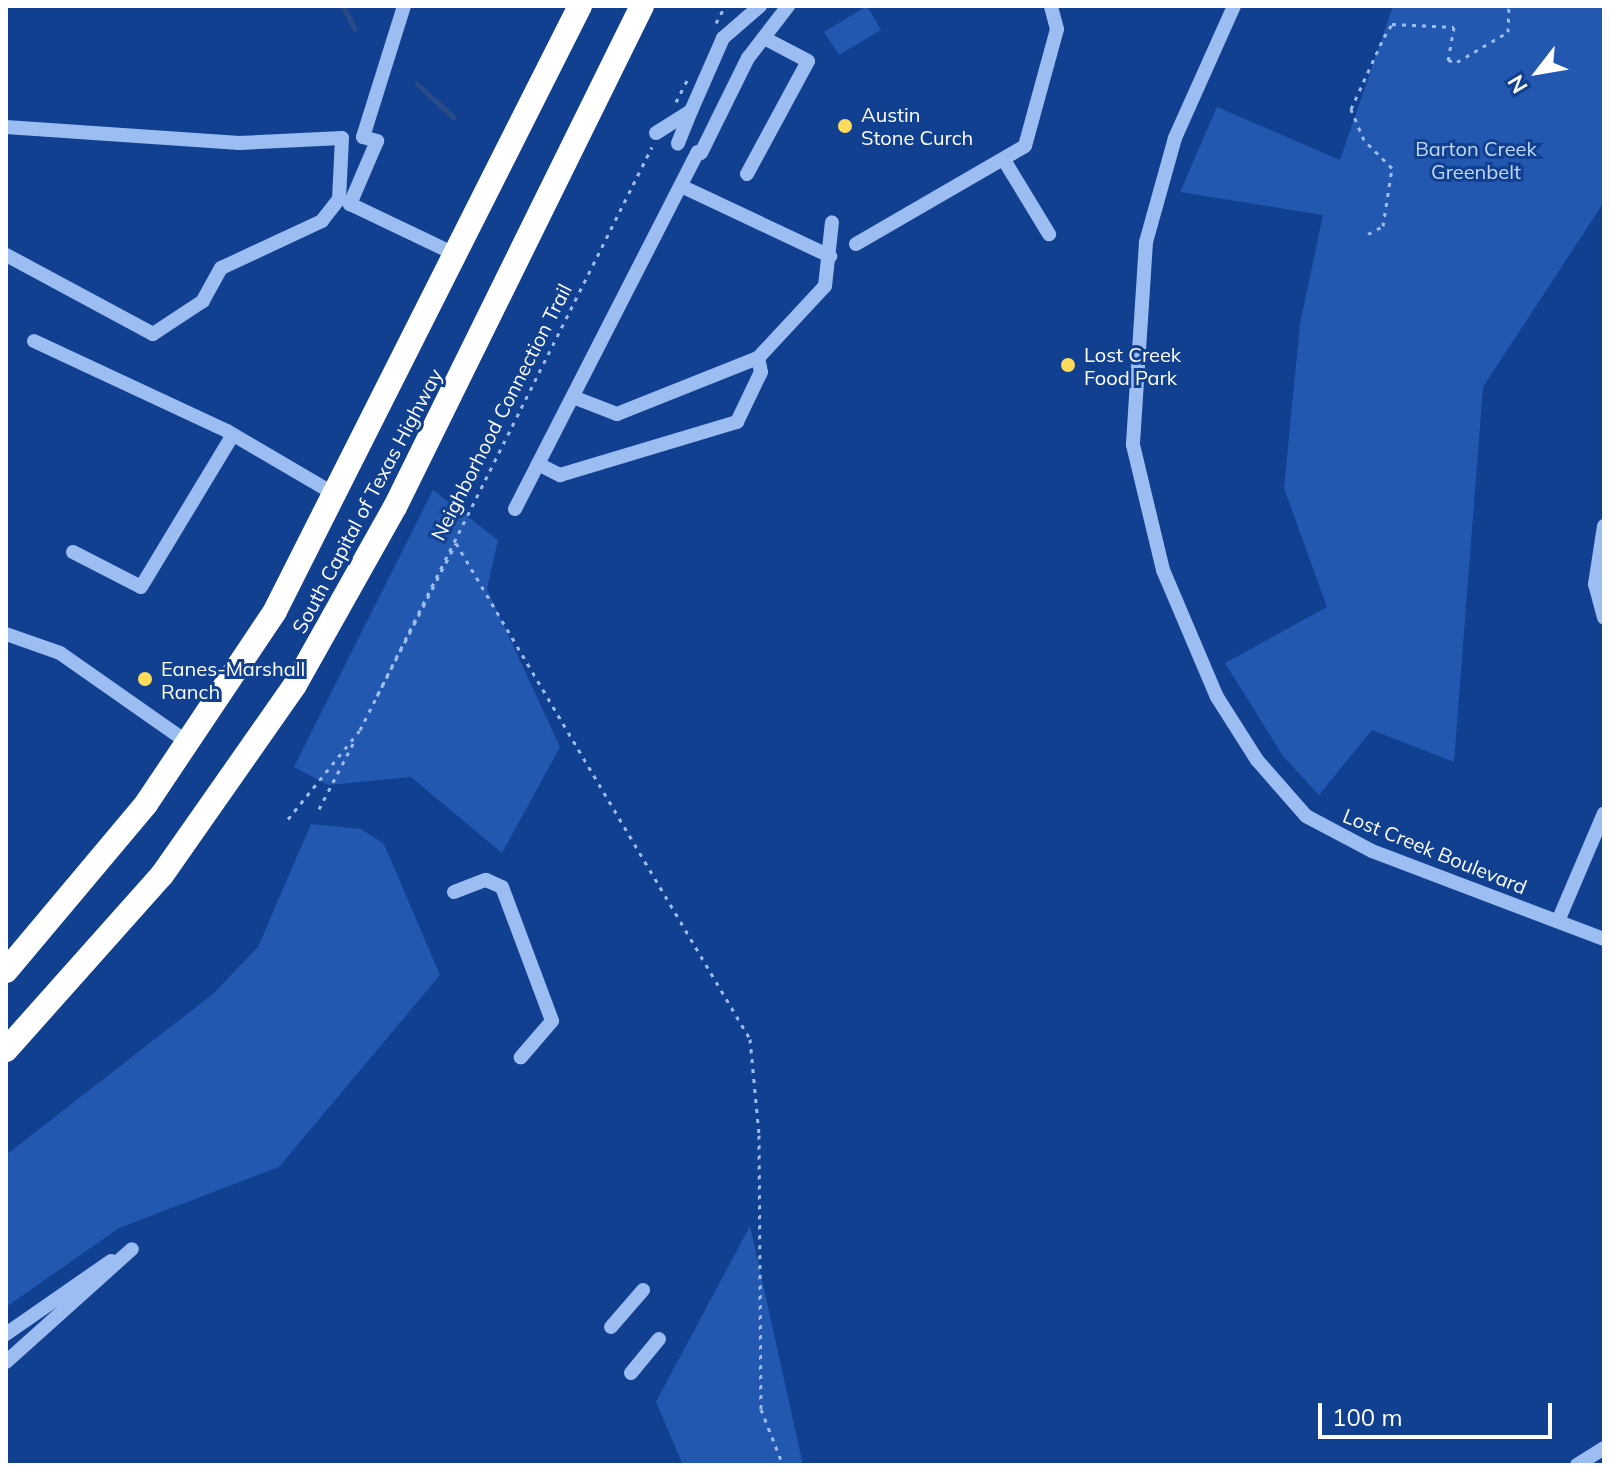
<!DOCTYPE html>
<html>
<head>
<meta charset="utf-8">
<style>
	body { margin:0 }
	#map { position:relative; width:1610px; height:1471px; overflow:hidden; background:#114090; font-family:Mulish,sans-serif }
	div>[style] { position:absolute }
	.green>* { inset:0; background:#2258af }
	.stream>* { height:5px; margin:-2.5px; padding:0 2.5px; transform-origin:2.5px; border-radius:2.5px; background:#294c88 }
	.path>* { height:3px; margin-top:-1.5px; transform-origin:0; background:repeating-linear-gradient(90deg,#9bbdf2 0 4px,transparent 0 10px) }
	.minor>* { height:14px; margin:-7px; padding:0 7px; transform-origin:7px; border-radius:7px; background:#9bbdf2 }
	.highway>* { height:24px; margin:-12px; padding:0 12px; transform-origin:12px; border-radius:12px; background:#fff }
	.dots>* { width:22px; height:22px; translate:-50% -50%; box-sizing:border-box; border:4px solid #114090; border-radius:50% }
	span { translate:-50% -50%; white-space:nowrap; text-align:center; line-height:1.15; -webkit-text-stroke:6px #114090; paint-order:stroke }
	.poi-label { font-size:20px; color:#fff }
	.left { translate:0 -50%; text-align:left }
	.park-label { font-size:20px; color:#c2d9fd }
	.street-label { font-size:20px; color:#fff }
	.frame { position:absolute; inset:0; border:8px solid #fff; pointer-events:none }
	.north { position:absolute; left:1498px; top:32px; width:80px; height:80px; -webkit-text-stroke:6px #114090; paint-order:stroke; rotate:239deg; font-size:22px; font-weight:700; line-height:32px; text-align:center; color:#fff }
	.north::after { content:''; display:block; margin:auto; width:28px; height:36px; background:#fff; clip-path:polygon(50% 0,100% 100%,50% 72%,0 100%) }
	.scale { position:absolute; left:1318px; top:1403px; width:234px; height:36px; box-sizing:border-box; border:4px solid #fff; border-top:0; padding-left:10px; font-size:24px; line-height:28px; white-space:nowrap; color:#fff; -webkit-text-stroke:6px #114090; paint-order:stroke }
</style>
</head>
<body>
<div id="map">
	<div class="green">
		<div style="clip-path:polygon(867px 6px,881px 30px,839px 55px,824px 32px)"></div>
		<div style="clip-path:polygon(1393px 6px,1604px 6px,1604px 202px,1483px 387px,1454px 762px,1372px 730px,1319px 795px,1283px 756px,1225px 663px,1327px 607px,1284px 488px,1300px 324px,1323px 215px,1180px 192px,1217px 107px,1340px 160px)"></div>
		<div style="clip-path:polygon(433px 490px,498px 540px,487px 589px,560px 747px,502px 853px,411px 777px,328px 785px,294px 767px)"></div>
		<div style="clip-path:polygon(311px 824px,361px 829px,384px 844px,440px 975px,279px 1167px,119px 1228px,6px 1307px,6px 1155px,214px 993px,258px 947px)"></div>
		<div style="clip-path:polygon(750px 1226px,803px 1465px,683px 1465px,656px 1402px)"></div>
	</div>
	<div class="stream">
		<div style="left:343px;top:6px;width:25px;rotate:63deg"></div>
		<div style="left:417px;top:84px;width:49px;rotate:42.5deg"></div>
	</div>
	<div class="path">
		<div style="left:716px;top:23px;width:19px;rotate:-62deg"></div>
		<div style="left:676px;top:102px;width:25px;rotate:-63deg"></div>
		<div style="left:1368px;top:234px;width:17px;rotate:-28deg"></div>
		<div style="left:1383px;top:226px;width:59px;rotate:-81.2deg"></div>
		<div style="left:1392px;top:168px;width:40px;rotate:-135deg"></div>
		<div style="left:1364px;top:140px;width:34px;rotate:-113deg"></div>
		<div style="left:1351px;top:109px;width:79px;rotate:-65.4deg"></div>
		<div style="left:1384px;top:37px;width:15px;rotate:-58deg"></div>
		<div style="left:1392px;top:24px;width:62px;rotate:2.8deg"></div>
		<div style="left:1454px;top:27px;width:34px;rotate:100deg"></div>
		<div style="left:1448px;top:60px;width:9px;rotate:13deg"></div>
		<div style="left:1457px;top:62px;width:59px;rotate:-30.5deg"></div>
		<div style="left:1508px;top:32px;width:26px;rotate:-88deg"></div>
		<div style="left:377px;top:696px;width:172px;rotate:-62.7deg"></div>
		<div style="left:456px;top:543px;width:577px;rotate:59.34deg"></div>
		<div style="left:750px;top:1039px;width:96px;rotate:84.6deg"></div>
		<div style="left:759px;top:1135px;width:274px;rotate:89.6deg"></div>
		<div style="left:761px;top:1409px;width:60px;rotate:68.6deg"></div>
		<div style="left:319px;top:809px;width:80px;rotate:-62.5deg"></div>
		<div style="left:288px;top:819px;width:114px;rotate:-51deg"></div>
		<div style="left:360px;top:730px;width:652px;rotate:-63.4deg"></div>
	</div>
	<div class="minor">
		<div style="left:404px;top:6px;width:137px;rotate:107.4deg"></div>
		<div style="left:363px;top:137px;width:15px;rotate:16deg"></div>
		<div style="left:377px;top:141px;width:69px;rotate:113.2deg"></div>
		<div style="left:350px;top:204px;width:119px;rotate:25.5deg"></div>
		<div style="left:1234px;top:6px;width:145px;rotate:114.1deg"></div>
		<div style="left:1175px;top:138px;width:108px;rotate:105.6deg"></div>
		<div style="left:1146px;top:242px;width:203px;rotate:93.7deg"></div>
		<div style="left:1133px;top:445px;width:129px;rotate:76.5deg"></div>
		<div style="left:1163px;top:570px;width:138px;rotate:67deg"></div>
		<div style="left:1217px;top:697px;width:75px;rotate:57.6deg"></div>
		<div style="left:1257px;top:760px;width:74px;rotate:48.8deg"></div>
		<div style="left:1306px;top:816px;width:75px;rotate:27.9deg"></div>
		<div style="left:1372px;top:851px;width:248px;rotate:20.8deg"></div>
		<div style="left:691px;top:111px;width:80px;rotate:-66.3deg"></div>
		<div style="left:723px;top:38px;width:49px;rotate:-40.9deg"></div>
		<div style="left:6px;top:127px;width:234px;rotate:3.9deg"></div>
		<div style="left:239px;top:143px;width:103px;rotate:-2.8deg"></div>
		<div style="left:342px;top:138px;width:61px;rotate:92.8deg"></div>
		<div style="left:339px;top:199px;width:28px;rotate:128deg"></div>
		<div style="left:322px;top:221px;width:111px;rotate:155deg"></div>
		<div style="left:221px;top:268px;width:38px;rotate:119deg"></div>
		<div style="left:203px;top:301px;width:60px;rotate:146.6deg"></div>
		<div style="left:153px;top:334px;width:167px;rotate:-151.7deg"></div>
		<div style="left:656px;top:133px;width:41px;rotate:-32.2deg"></div>
		<div style="left:691px;top:111px;width:35px;rotate:112deg"></div>
		<div style="left:701px;top:153px;width:106px;rotate:-63.7deg"></div>
		<div style="left:748px;top:58px;width:66px;rotate:-52.4deg"></div>
		<div style="left:1004px;top:160px;width:87px;rotate:58.7deg"></div>
		<div style="left:747px;top:174px;width:128px;rotate:-61.6deg"></div>
		<div style="left:808px;top:61px;width:45px;rotate:-152.3deg"></div>
		<div style="left:681px;top:186px;width:165px;rotate:25.2deg"></div>
		<div style="left:856px;top:244px;width:195px;rotate:-30.1deg"></div>
		<div style="left:1025px;top:146px;width:121px;rotate:-74.7deg"></div>
		<div style="left:1057px;top:29px;width:24px;rotate:-105deg"></div>
		<div style="left:34px;top:341px;width:213px;rotate:25deg"></div>
		<div style="left:227px;top:431px;width:129px;rotate:30.4deg"></div>
		<div style="left:573px;top:397px;width:47px;rotate:21.1deg"></div>
		<div style="left:617px;top:414px;width:152px;rotate:-21.7deg"></div>
		<div style="left:758px;top:358px;width:98px;rotate:-47.1deg"></div>
		<div style="left:825px;top:286px;width:64px;rotate:-83.8deg"></div>
		<div style="left:538px;top:464px;width:25px;rotate:27deg"></div>
		<div style="left:560px;top:475px;width:185px;rotate:-16.7deg"></div>
		<div style="left:737px;top:422px;width:55px;rotate:-64.4deg"></div>
		<div style="left:761px;top:372px;width:14px;rotate:-102deg"></div>
		<div style="left:515px;top:509px;width:401px;rotate:-62.9deg"></div>
		<div style="left:1604px;top:526px;width:59px;rotate:98.8deg"></div>
		<div style="left:1595px;top:584px;width:35px;rotate:75deg"></div>
		<div style="left:73px;top:552px;width:76px;rotate:27.2deg"></div>
		<div style="left:141px;top:587px;width:176px;rotate:-58.9deg"></div>
		<div style="left:6px;top:634px;width:57px;rotate:19.4deg"></div>
		<div style="left:60px;top:653px;width:159px;rotate:35deg"></div>
		<div style="left:454px;top:892px;width:34px;rotate:-21deg"></div>
		<div style="left:486px;top:880px;width:17px;rotate:24deg"></div>
		<div style="left:502px;top:887px;width:143px;rotate:69.5deg"></div>
		<div style="left:552px;top:1021px;width:48px;rotate:130.7deg"></div>
		<div style="left:1558px;top:921px;width:117px;rotate:-66.9deg"></div>
		<div style="left:611px;top:1327px;width:49px;rotate:-49.1deg"></div>
		<div style="left:6px;top:1334px;width:128px;rotate:-34.8deg"></div>
		<div style="left:6px;top:1362px;width:169px;rotate:-41.9deg"></div>
		<div style="left:631px;top:1373px;width:44px;rotate:-50.5deg"></div>
		<div style="left:1577px;top:1465px;width:32px;rotate:-32deg"></div>
	</div>
	<div class="highway">
		<div style="left:6px;top:971px;width:218px;rotate:-50deg"></div>
		<div style="left:146px;top:804px;width:232px;rotate:-56.2deg"></div>
		<div style="left:275px;top:611px;width:678px;rotate:-63.25deg"></div>
		<div style="left:6px;top:1050px;width:234px;rotate:-48.3deg"></div>
		<div style="left:162px;top:875px;width:232px;rotate:-55deg"></div>
		<div style="left:295px;top:685px;width:204px;rotate:-60.7deg"></div>
		<div style="left:395px;top:507px;width:559px;rotate:-63.76deg"></div>
	</div>
	<div class="dots">
		<div style="left:845px;top:126px;background:#ffdb5c"></div>
		<div style="left:1068px;top:365px;background:#ffdb5c"></div>
		<div style="left:145px;top:679px;background:#ffdb5c"></div>
	</div>
	<div class="poi-label">
		<span class="left" style="left:861px;top:126px">Austin<br>Stone Curch</span>
		<span class="left" style="left:1084px;top:366px">Lost Creek<br>Food Park</span>
		<span class="left" style="left:161px;top:680px">Eanes-Marshall<br>Ranch</span>
	</div>
	<div class="park-label">
		<span style="left:1476px;top:160px">Barton Creek<br>Greenbelt</span>
	</div>
	<div class="street-label">
		<span style="left:501px;top:412px;rotate:-63deg">Neighborhood Connection Trail</span>
		<span style="left:367px;top:501px;rotate:-62deg">South Capital of Texas Highway</span>
		<span style="left:1435px;top:851px;rotate:22deg">Lost Creek Boulevard</span>
	</div>
	<div class="frame"></div>
	<div class="north">N</div>
	<div class="scale">100 m</div>
</div>
</body>
</html>
